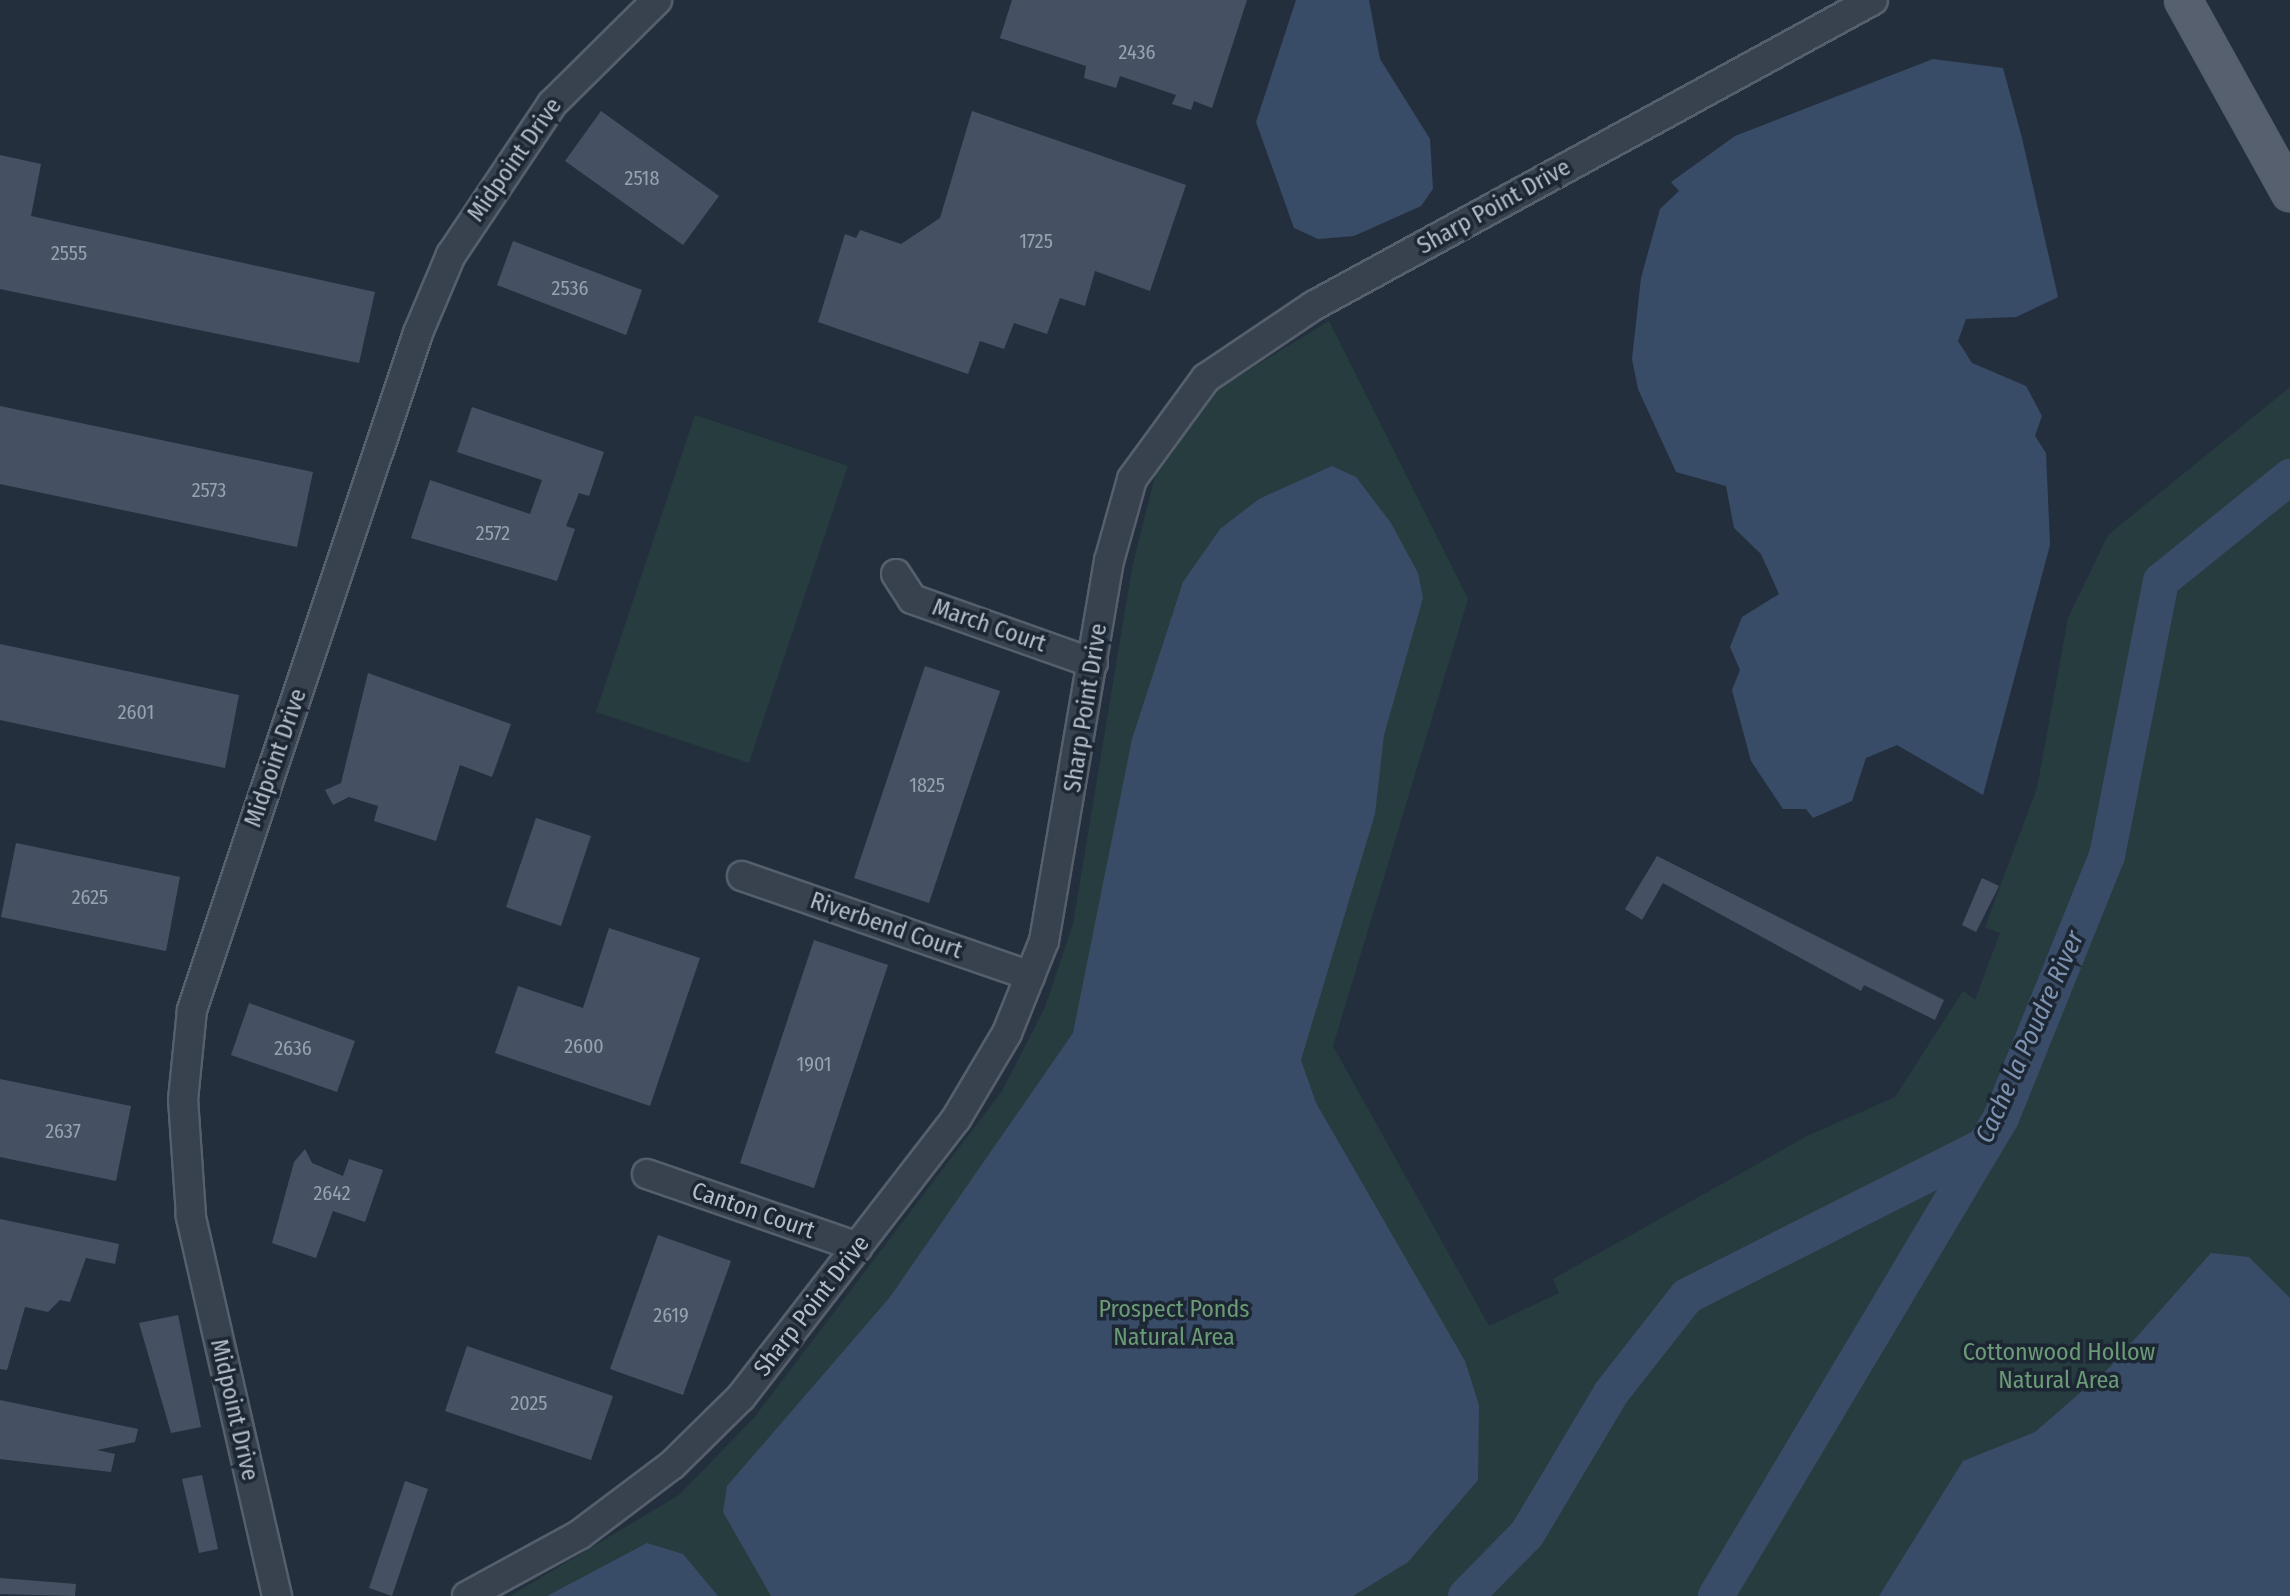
<!DOCTYPE html>
<html>
<head>
<meta charset="utf-8">
<style>
	body { margin:0 }
	#map { position:relative; width:2290px; height:1596px; overflow:hidden; background:#242f3e; font-family:"Fira Sans Condensed",sans-serif }
	div>[style] { position:absolute }
	.green>* { inset:0; background:#263c3f }
	.water>* { inset:0; background:#394c67 }
	.river>* { height:36px; margin:-18px; padding:0 18px; transform-origin:18px; border-radius:18px; background:#394c67 }
	.building>* { inset:0; background:#455162 }
	.roads { filter:drop-shadow(2px 0 #565f6c) drop-shadow(-2px 0 #565f6c) drop-shadow(0 2px #565f6c) drop-shadow(0 -2px #565f6c) }
	.minor>* { height:28px; margin:-14px; padding:0 14px; transform-origin:14px; border-radius:14px; background:#38414e }
	.major>* { height:34px; margin:-17px; padding:0 17px; transform-origin:17px; border-radius:17px; background:#56606e }
	span { translate:-50% -50%; white-space:nowrap; text-align:center; line-height:1.15; -webkit-text-stroke:7px #1d2633; paint-order:stroke }
	.number-label { font-size:20px; color:#98a1af }
	.number-label span { -webkit-text-stroke-width:0 }
	.street-label { font-size:24px; color:#b4bcc9 }
	.park-label { font-size:24px; color:#6b9a76 }
	.water-label { font-size:26px; color:#7c92b1; font-style:italic }
</style>
</head>
<body>
<div id="map">
	<div class="green">
		<div style="clip-path:polygon(1329px 321px,1468px 599px,1333px 1046px,1489px 1326px,1559px 1293px,1553px 1279px,1807px 1136px,1895px 1097px,1963px 991px,1975px 1000px,2000px 933px,1985px 927px,2037px 788px,2068px 618px,2108px 535px,2290px 387px,2290px 1596px,510px 1596px,679px 1495px,753px 1419px,1002px 1091px,1045px 1007px,1073px 924px,1132px 568px,1157px 468px,1203px 398px)"></div>
		<div style="clip-path:polygon(695px 415px,848px 466px,749px 763px,596px 712px)"></div>
	</div>
	<div class="water">
		<div style="clip-path:polygon(1296px 0,1369px 0,1380px 59px,1430px 139px,1433px 189px,1421px 206px,1354px 236px,1318px 239px,1294px 228px,1256px 122px)"></div>
		<div style="clip-path:polygon(1933px 59px,2003px 68px,2022px 138px,2058px 297px,2016px 317px,1966px 319px,1958px 341px,1972px 363px,2026px 386px,2042px 416px,2035px 436px,2046px 453px,2050px 545px,1983px 795px,1897px 745px,1866px 758px,1852px 801px,1813px 818px,1806px 809px,1783px 809px,1751px 761px,1732px 690px,1740px 670px,1730px 647px,1742px 617px,1779px 594px,1761px 554px,1734px 528px,1726px 486px,1676px 472px,1638px 389px,1632px 359px,1641px 278px,1660px 209px,1679px 191px,1671px 182px,1735px 136px)"></div>
		<div style="clip-path:polygon(1332px 466px,1356px 477px,1391px 523px,1418px 573px,1423px 598px,1384px 735px,1375px 814px,1301px 1060px,1316px 1103px,1465px 1361px,1479px 1405px,1478px 1480px,1408px 1562px,1353px 1596px,771px 1596px,723px 1512px,727px 1486px,890px 1297px,1073px 1033px,1132px 739px,1183px 582px,1220px 529px,1259px 499px)"></div>
		<div style="clip-path:polygon(2211px 1253px,2249px 1257px,2290px 1298px,2290px 1596px,1879px 1596px,1963px 1461px,2035px 1432px,2110px 1367px)"></div>
		<div style="clip-path:polygon(647px 1543px,683px 1554px,718px 1596px,547px 1596px)"></div>
	</div>
	<div class="river">
		<div style="left:1466px;top:1596px;width:87px;rotate:-45.5deg"></div>
		<div style="left:1527px;top:1534px;width:164px;rotate:-59.2deg"></div>
		<div style="left:1611px;top:1393px;width:123px;rotate:-51.9deg"></div>
		<div style="left:1687px;top:1296px;width:333px;rotate:-26.8deg"></div>
		<div style="left:1716px;top:1596px;width:557px;rotate:-59.2deg"></div>
		<div style="left:2001px;top:1118px;width:283px;rotate:-68deg"></div>
		<div style="left:2107px;top:856px;width:280px;rotate:-78.9deg"></div>
		<div style="left:2161px;top:581px;width:166px;rotate:-38.9deg"></div>
	</div>
	<div class="building">
		<div style="clip-path:polygon(1012px 0,1247px 0,1212px 108px,1194px 101px,1191px 110px,1172px 104px,1176px 95px,1120px 76px,1116px 88px,1084px 78px,1086px 66px,1000px 38px)"></div>
		<div style="clip-path:polygon(601px 111px,719px 196px,683px 245px,565px 161px)"></div>
		<div style="clip-path:polygon(972px 111px,1186px 185px,1150px 291px,1095px 271px,1085px 306px,1060px 298px,1047px 334px,1014px 323px,1004px 349px,980px 341px,968px 374px,818px 322px,845px 234px,856px 238px,860px 230px,901px 244px,940px 218px)"></div>
		<div style="clip-path:polygon(0 155px,41px 164px,31px 216px,375px 292px,359px 363px,0 289px)"></div>
		<div style="clip-path:polygon(513px 241px,642px 290px,626px 335px,497px 285px)"></div>
		<div style="clip-path:polygon(0 406px,313px 472px,297px 547px,0 484px)"></div>
		<div style="clip-path:polygon(472px 407px,604px 452px,589px 496px,579px 493px,566px 526px,575px 529px,557px 581px,411px 538px,430px 480px,530px 514px,542px 480px,457px 452px)"></div>
		<div style="clip-path:polygon(0 644px,239px 695px,225px 768px,0 720px)"></div>
		<div style="clip-path:polygon(925px 666px,1000px 691px,929px 903px,854px 878px)"></div>
		<div style="clip-path:polygon(368px 673px,511px 724px,492px 777px,460px 765px,436px 841px,374px 821px,378px 806px,349px 797px,333px 805px,325px 790px,341px 783px)"></div>
		<div style="clip-path:polygon(536px 818px,591px 836px,561px 926px,506px 907px)"></div>
		<div style="clip-path:polygon(16px 843px,180px 877px,166px 951px,1px 917px)"></div>
		<div style="clip-path:polygon(1657px 856px,1944px 1000px,1935px 1020px,1864px 985px,1861px 991px,1663px 883px,1642px 920px,1625px 909px)"></div>
		<div style="clip-path:polygon(1982px 878px,1999px 886px,1976px 932px,1962px 925px)"></div>
		<div style="clip-path:polygon(609px 928px,700px 958px,650px 1106px,495px 1053px,518px 986px,583px 1008px)"></div>
		<div style="clip-path:polygon(814px 940px,888px 965px,814px 1188px,740px 1163px)"></div>
		<div style="clip-path:polygon(249px 1003px,355px 1041px,337px 1092px,231px 1055px)"></div>
		<div style="clip-path:polygon(0 1079px,131px 1106px,116px 1181px,0 1157px)"></div>
		<div style="clip-path:polygon(305px 1149px,312px 1163px,343px 1176px,349px 1159px,383px 1170px,365px 1222px,333px 1211px,316px 1258px,272px 1243px,294px 1162px)"></div>
		<div style="clip-path:polygon(0 1219px,119px 1244px,115px 1264px,86px 1258px,70px 1302px,60px 1300px,48px 1312px,25px 1307px,7px 1370px,0 1369px)"></div>
		<div style="clip-path:polygon(658px 1235px,731px 1261px,683px 1395px,610px 1369px)"></div>
		<div style="clip-path:polygon(178px 1315px,201px 1427px,171px 1433px,139px 1323px)"></div>
		<div style="clip-path:polygon(467px 1346px,613px 1396px,591px 1460px,445px 1411px)"></div>
		<div style="clip-path:polygon(0 1400px,138px 1429px,135px 1442px,97px 1450px,115px 1454px,111px 1472px,0 1459px)"></div>
		<div style="clip-path:polygon(202px 1475px,218px 1549px,199px 1553px,182px 1479px)"></div>
		<div style="clip-path:polygon(405px 1481px,428px 1489px,392px 1596px,369px 1588px)"></div>
		<div style="clip-path:polygon(0 1578px,76px 1584px,75px 1596px,0 1594px)"></div>
	</div>
	<div class="roads">
		<div class="minor">
			<div style="left:896px;top:574px;width:30px;rotate:57deg"></div>
			<div style="left:912px;top:599px;width:192px;rotate:19.5deg"></div>
			<div style="left:742px;top:876px;width:305px;rotate:19.1deg"></div>
			<div style="left:647px;top:1174px;width:223px;rotate:19.1deg"></div>
			<div style="left:277px;top:1596px;width:390px;rotate:-102.8deg"></div>
			<div style="left:191px;top:1216px;width:116px;rotate:-93.9deg"></div>
			<div style="left:183px;top:1100px;width:90px;rotate:-84.3deg"></div>
			<div style="left:192px;top:1010px;width:714px;rotate:-71.54deg"></div>
			<div style="left:418px;top:333px;width:85px;rotate:-67.1deg"></div>
			<div style="left:451px;top:255px;width:182px;rotate:-56.2deg"></div>
			<div style="left:552px;top:104px;width:148px;rotate:-44.7deg"></div>
			<div style="left:467px;top:1596px;width:128px;rotate:-28.6deg"></div>
			<div style="left:579px;top:1535px;width:116px;rotate:-37deg"></div>
			<div style="left:672px;top:1465px;width:97px;rotate:-44.6deg"></div>
			<div style="left:741px;top:1397px;width:351px;rotate:-52.3deg"></div>
			<div style="left:956px;top:1119px;width:100px;rotate:-59.3deg"></div>
			<div style="left:1007px;top:1033px;width:99px;rotate:-68.1deg"></div>
			<div style="left:1044px;top:941px;width:386px;rotate:-80.3deg"></div>
			<div style="left:1109px;top:561px;width:85px;rotate:-74.3deg"></div>
			<div style="left:1132px;top:479px;width:125px;rotate:-53.8deg"></div>
			<div style="left:1206px;top:378px;width:129px;rotate:-33.9deg"></div>
			<div style="left:1313px;top:306px;width:638px;rotate:-28.65deg"></div>
		</div>
		<div class="major">
			<div style="left:2183px;top:0;width:221px;rotate:61deg"></div>
		</div>
	</div>
	<div class="number-label">
		<span style="left:1137px;top:52px">2436</span>
		<span style="left:642px;top:178px">2518</span>
		<span style="left:1036px;top:241px">1725</span>
		<span style="left:69px;top:253px">2555</span>
		<span style="left:570px;top:288px">2536</span>
		<span style="left:209px;top:490px">2573</span>
		<span style="left:493px;top:533px">2572</span>
		<span style="left:136px;top:712px">2601</span>
		<span style="left:927px;top:785px">1825</span>
		<span style="left:90px;top:897px">2625</span>
		<span style="left:584px;top:1046px">2600</span>
		<span style="left:293px;top:1048px">2636</span>
		<span style="left:814px;top:1064px">1901</span>
		<span style="left:63px;top:1131px">2637</span>
		<span style="left:332px;top:1193px">2642</span>
		<span style="left:671px;top:1315px">2619</span>
		<span style="left:529px;top:1403px">2025</span>
	</div>
	<div class="street-label">
		<span style="left:515px;top:160px;rotate:-55deg">Midpoint Drive</span>
		<span style="left:1494px;top:207px;rotate:-29deg">Sharp Point Drive</span>
		<span style="left:989px;top:626px;rotate:19deg">March Court</span>
		<span style="left:1086px;top:708px;rotate:-81deg">Sharp Point Drive</span>
		<span style="left:276px;top:758px;rotate:-71deg">Midpoint Drive</span>
		<span style="left:886px;top:926px;rotate:19deg">Riverbend Court</span>
		<span style="left:753px;top:1211px;rotate:19deg">Canton Court</span>
		<span style="left:812px;top:1306px;rotate:-52deg">Sharp Point Drive</span>
		<span style="left:234px;top:1410px;rotate:77deg">Midpoint Drive</span>
	</div>
	<div class="park-label">
		<span style="left:1174px;top:1324px">Prospect Ponds<br>Natural Area</span>
		<span style="left:2059px;top:1367px">Cottonwood Hollow<br>Natural Area</span>
	</div>
	<div class="water-label">
		<span style="left:2030px;top:1037px;rotate:-66deg">Cache la Poudre River</span>
	</div>
</div>
</body>
</html>
